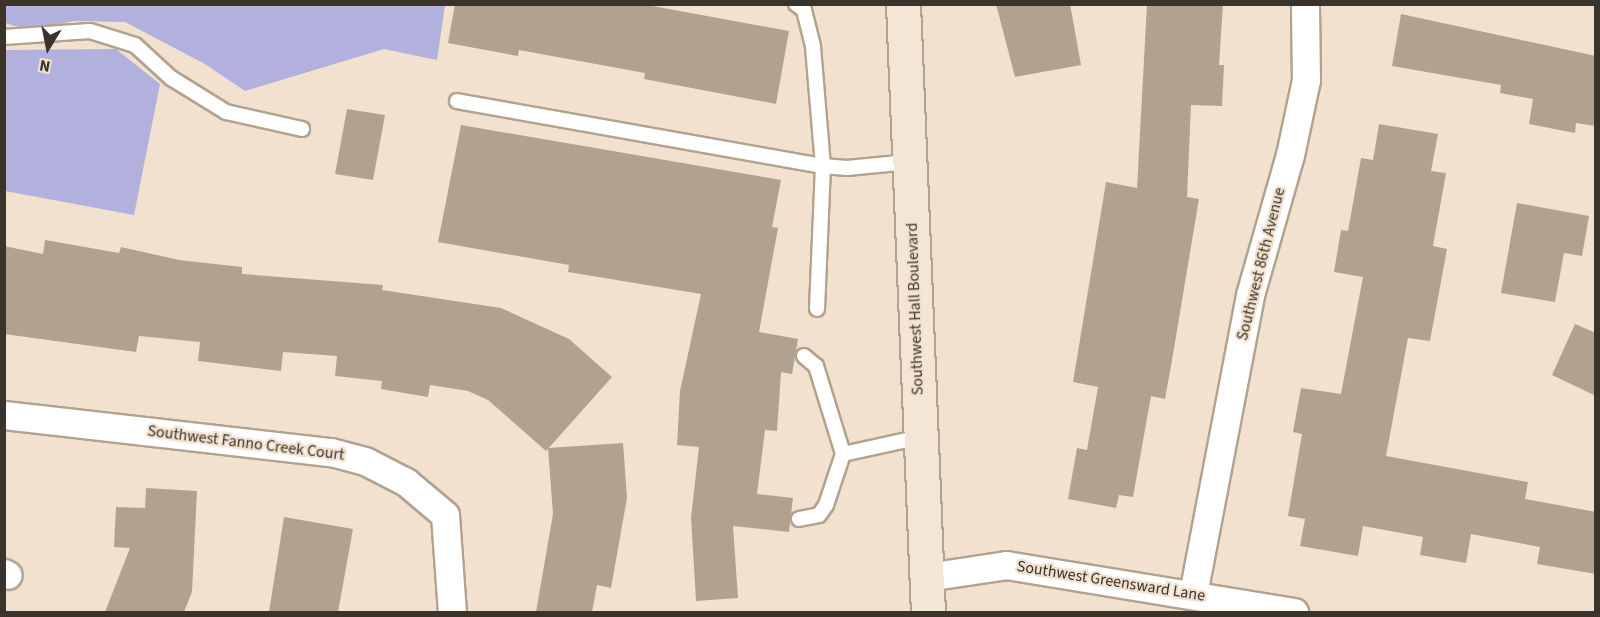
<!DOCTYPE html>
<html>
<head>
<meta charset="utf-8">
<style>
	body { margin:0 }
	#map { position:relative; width:1600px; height:617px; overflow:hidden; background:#f2e1ce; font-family:"Source Sans 3",sans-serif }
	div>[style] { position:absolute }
	.green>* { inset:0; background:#b2b0dc }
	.building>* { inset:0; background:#b1a290 }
	.roads { filter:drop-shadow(2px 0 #b2a290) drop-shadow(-2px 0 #b2a290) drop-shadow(0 2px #b2a290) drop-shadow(0 -2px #b2a290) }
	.service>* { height:14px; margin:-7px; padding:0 7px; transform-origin:7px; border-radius:7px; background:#fff }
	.minor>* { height:27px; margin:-13.5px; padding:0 13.5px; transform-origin:13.5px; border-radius:13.5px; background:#fff }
	.secondary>* { height:33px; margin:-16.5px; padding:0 16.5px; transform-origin:16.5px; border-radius:16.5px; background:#f4e6d4 }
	span { translate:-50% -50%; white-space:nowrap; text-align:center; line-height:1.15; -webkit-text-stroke:4.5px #f2e1ce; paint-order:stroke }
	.street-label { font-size:16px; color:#3a342c }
	.frame { position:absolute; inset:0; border:6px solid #3a342c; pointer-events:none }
	.north { position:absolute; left:18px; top:18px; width:60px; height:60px; -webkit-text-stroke:4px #f2e1ce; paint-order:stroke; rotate:190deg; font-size:16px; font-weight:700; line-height:24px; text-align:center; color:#3a342c }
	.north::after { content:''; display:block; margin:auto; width:21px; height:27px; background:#3a342c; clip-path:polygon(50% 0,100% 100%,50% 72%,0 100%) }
</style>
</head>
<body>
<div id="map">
	<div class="green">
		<div style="clip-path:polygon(5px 4px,445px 5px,437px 60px,384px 49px,245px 91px,205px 64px,125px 22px,74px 21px,29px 30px,5px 23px)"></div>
		<div style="clip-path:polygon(116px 49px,160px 84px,134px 215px,5px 191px,5px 50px)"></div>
	</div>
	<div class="building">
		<div style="clip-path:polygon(455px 4px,642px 4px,789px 31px,776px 104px,644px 79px,645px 73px,519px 50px,518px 56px,448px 43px)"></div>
		<div style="clip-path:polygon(996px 4px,1070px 4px,1081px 65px,1015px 77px)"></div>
		<div style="clip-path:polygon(1147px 4px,1223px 4px,1219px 65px,1224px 65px,1222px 106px,1191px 105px,1187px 197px,1199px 199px,1171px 366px,1165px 399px,1151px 396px,1133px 497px,1119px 495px,1116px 508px,1068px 499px,1077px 448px,1087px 450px,1098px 387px,1073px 382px,1106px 182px,1137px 188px)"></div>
		<div style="clip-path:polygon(1401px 14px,1596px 56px,1596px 126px,1576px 123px,1575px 133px,1529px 124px,1533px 99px,1500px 93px,1501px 85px,1392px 66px)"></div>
		<div style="clip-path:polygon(347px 109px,385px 115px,373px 180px,335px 174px)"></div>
		<div style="clip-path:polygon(1379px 124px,1438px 134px,1431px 171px,1446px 173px,1433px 246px,1447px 249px,1430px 341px,1408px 338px,1386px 456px,1528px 482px,1525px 499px,1596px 512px,1596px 574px,1537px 564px,1540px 547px,1471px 534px,1466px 563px,1420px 555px,1423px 537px,1363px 526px,1358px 556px,1300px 546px,1305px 519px,1288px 516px,1302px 434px,1293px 432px,1301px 388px,1341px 394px,1363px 277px,1334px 272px,1341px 230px,1348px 231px,1361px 158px,1373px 160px)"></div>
		<div style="clip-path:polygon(461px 125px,781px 180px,772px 227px,778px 228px,759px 332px,798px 339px,792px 374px,781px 372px,777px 431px,765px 430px,757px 494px,793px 498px,789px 532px,733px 526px,738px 598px,696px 601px,691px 518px,699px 447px,677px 445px,680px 391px,701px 294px,568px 272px,569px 265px,438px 242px)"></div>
		<div style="clip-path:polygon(1517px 203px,1589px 216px,1582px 256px,1564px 253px,1555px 302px,1501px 293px)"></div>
		<div style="clip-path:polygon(45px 240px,119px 253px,121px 247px,179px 260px,242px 267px,242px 274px,383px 285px,382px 290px,501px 308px,569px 339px,612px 377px,546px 451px,488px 400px,468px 391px,430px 385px,428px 397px,381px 389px,382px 381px,335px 376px,337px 356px,283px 352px,281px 371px,198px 361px,200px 342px,139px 336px,136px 352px,4px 334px,4px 246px,43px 254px)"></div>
		<div style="clip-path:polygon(1575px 324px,1596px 333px,1596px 396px,1552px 375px)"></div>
		<div style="clip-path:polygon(623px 443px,627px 498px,611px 588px,597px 585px,592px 612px,536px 612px,553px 514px,548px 448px)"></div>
		<div style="clip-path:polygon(146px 488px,197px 491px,192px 592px,184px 612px,105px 612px,130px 548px,114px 547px,116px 507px,145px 508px)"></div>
		<div style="clip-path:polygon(284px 517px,353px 529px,338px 612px,269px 612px)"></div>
	</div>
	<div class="roads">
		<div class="service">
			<div style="left:796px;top:4px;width:10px;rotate:37deg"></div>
			<div style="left:804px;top:10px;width:38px;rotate:76deg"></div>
			<div style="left:813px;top:47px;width:119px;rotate:85.2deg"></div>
			<div style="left:823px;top:166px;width:24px;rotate:5deg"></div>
			<div style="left:847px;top:168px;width:62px;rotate:-5.5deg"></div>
			<div style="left:4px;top:37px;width:86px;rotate:-4deg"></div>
			<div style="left:90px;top:31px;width:47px;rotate:17.3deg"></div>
			<div style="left:135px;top:45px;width:49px;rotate:42.5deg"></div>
			<div style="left:171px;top:78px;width:65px;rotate:31.7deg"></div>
			<div style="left:226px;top:112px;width:78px;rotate:12.6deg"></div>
			<div style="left:457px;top:101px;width:372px;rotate:10.1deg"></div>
			<div style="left:823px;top:166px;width:143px;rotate:92.4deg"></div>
			<div style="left:804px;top:356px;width:16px;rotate:40deg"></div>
			<div style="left:816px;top:366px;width:92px;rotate:72.9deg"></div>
			<div style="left:843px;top:454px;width:80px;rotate:-12.3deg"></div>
			<div style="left:799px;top:519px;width:20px;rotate:-11deg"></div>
			<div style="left:819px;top:515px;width:12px;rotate:-55deg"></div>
			<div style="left:826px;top:505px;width:54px;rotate:-71.6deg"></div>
		</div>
		<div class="minor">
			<div style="left:4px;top:415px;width:329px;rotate:6.5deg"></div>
			<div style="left:331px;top:452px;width:35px;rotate:15deg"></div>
			<div style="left:365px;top:461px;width:46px;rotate:27.1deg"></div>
			<div style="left:406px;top:482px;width:51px;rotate:40.2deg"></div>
			<div style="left:445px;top:515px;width:97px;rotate:85.9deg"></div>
			<div style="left:4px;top:573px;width:4px;rotate:27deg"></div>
			<div style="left:927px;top:577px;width:80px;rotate:-8.6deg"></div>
			<div style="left:1006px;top:565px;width:292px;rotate:9.3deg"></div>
			<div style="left:1193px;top:594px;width:304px;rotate:-79.2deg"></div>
			<div style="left:1250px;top:295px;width:146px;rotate:-74.1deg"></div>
			<div style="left:1290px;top:155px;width:77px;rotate:-78deg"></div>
			<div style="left:1306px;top:80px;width:76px;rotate:-90.8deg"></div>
		</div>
		<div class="secondary">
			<div style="left:903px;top:4px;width:609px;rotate:87.65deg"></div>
		</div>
	</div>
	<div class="street-label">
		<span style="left:1261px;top:264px;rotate:-76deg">Southwest 86th Avenue</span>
		<span style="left:915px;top:309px;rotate:-92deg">Southwest Hall Boulevard</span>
		<span style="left:246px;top:443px;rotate:7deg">Southwest Fanno Creek Court</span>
		<span style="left:1111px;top:581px;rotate:9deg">Southwest Greensward Lane</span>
	</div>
	<div class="frame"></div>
	<div class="north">N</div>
</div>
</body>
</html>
